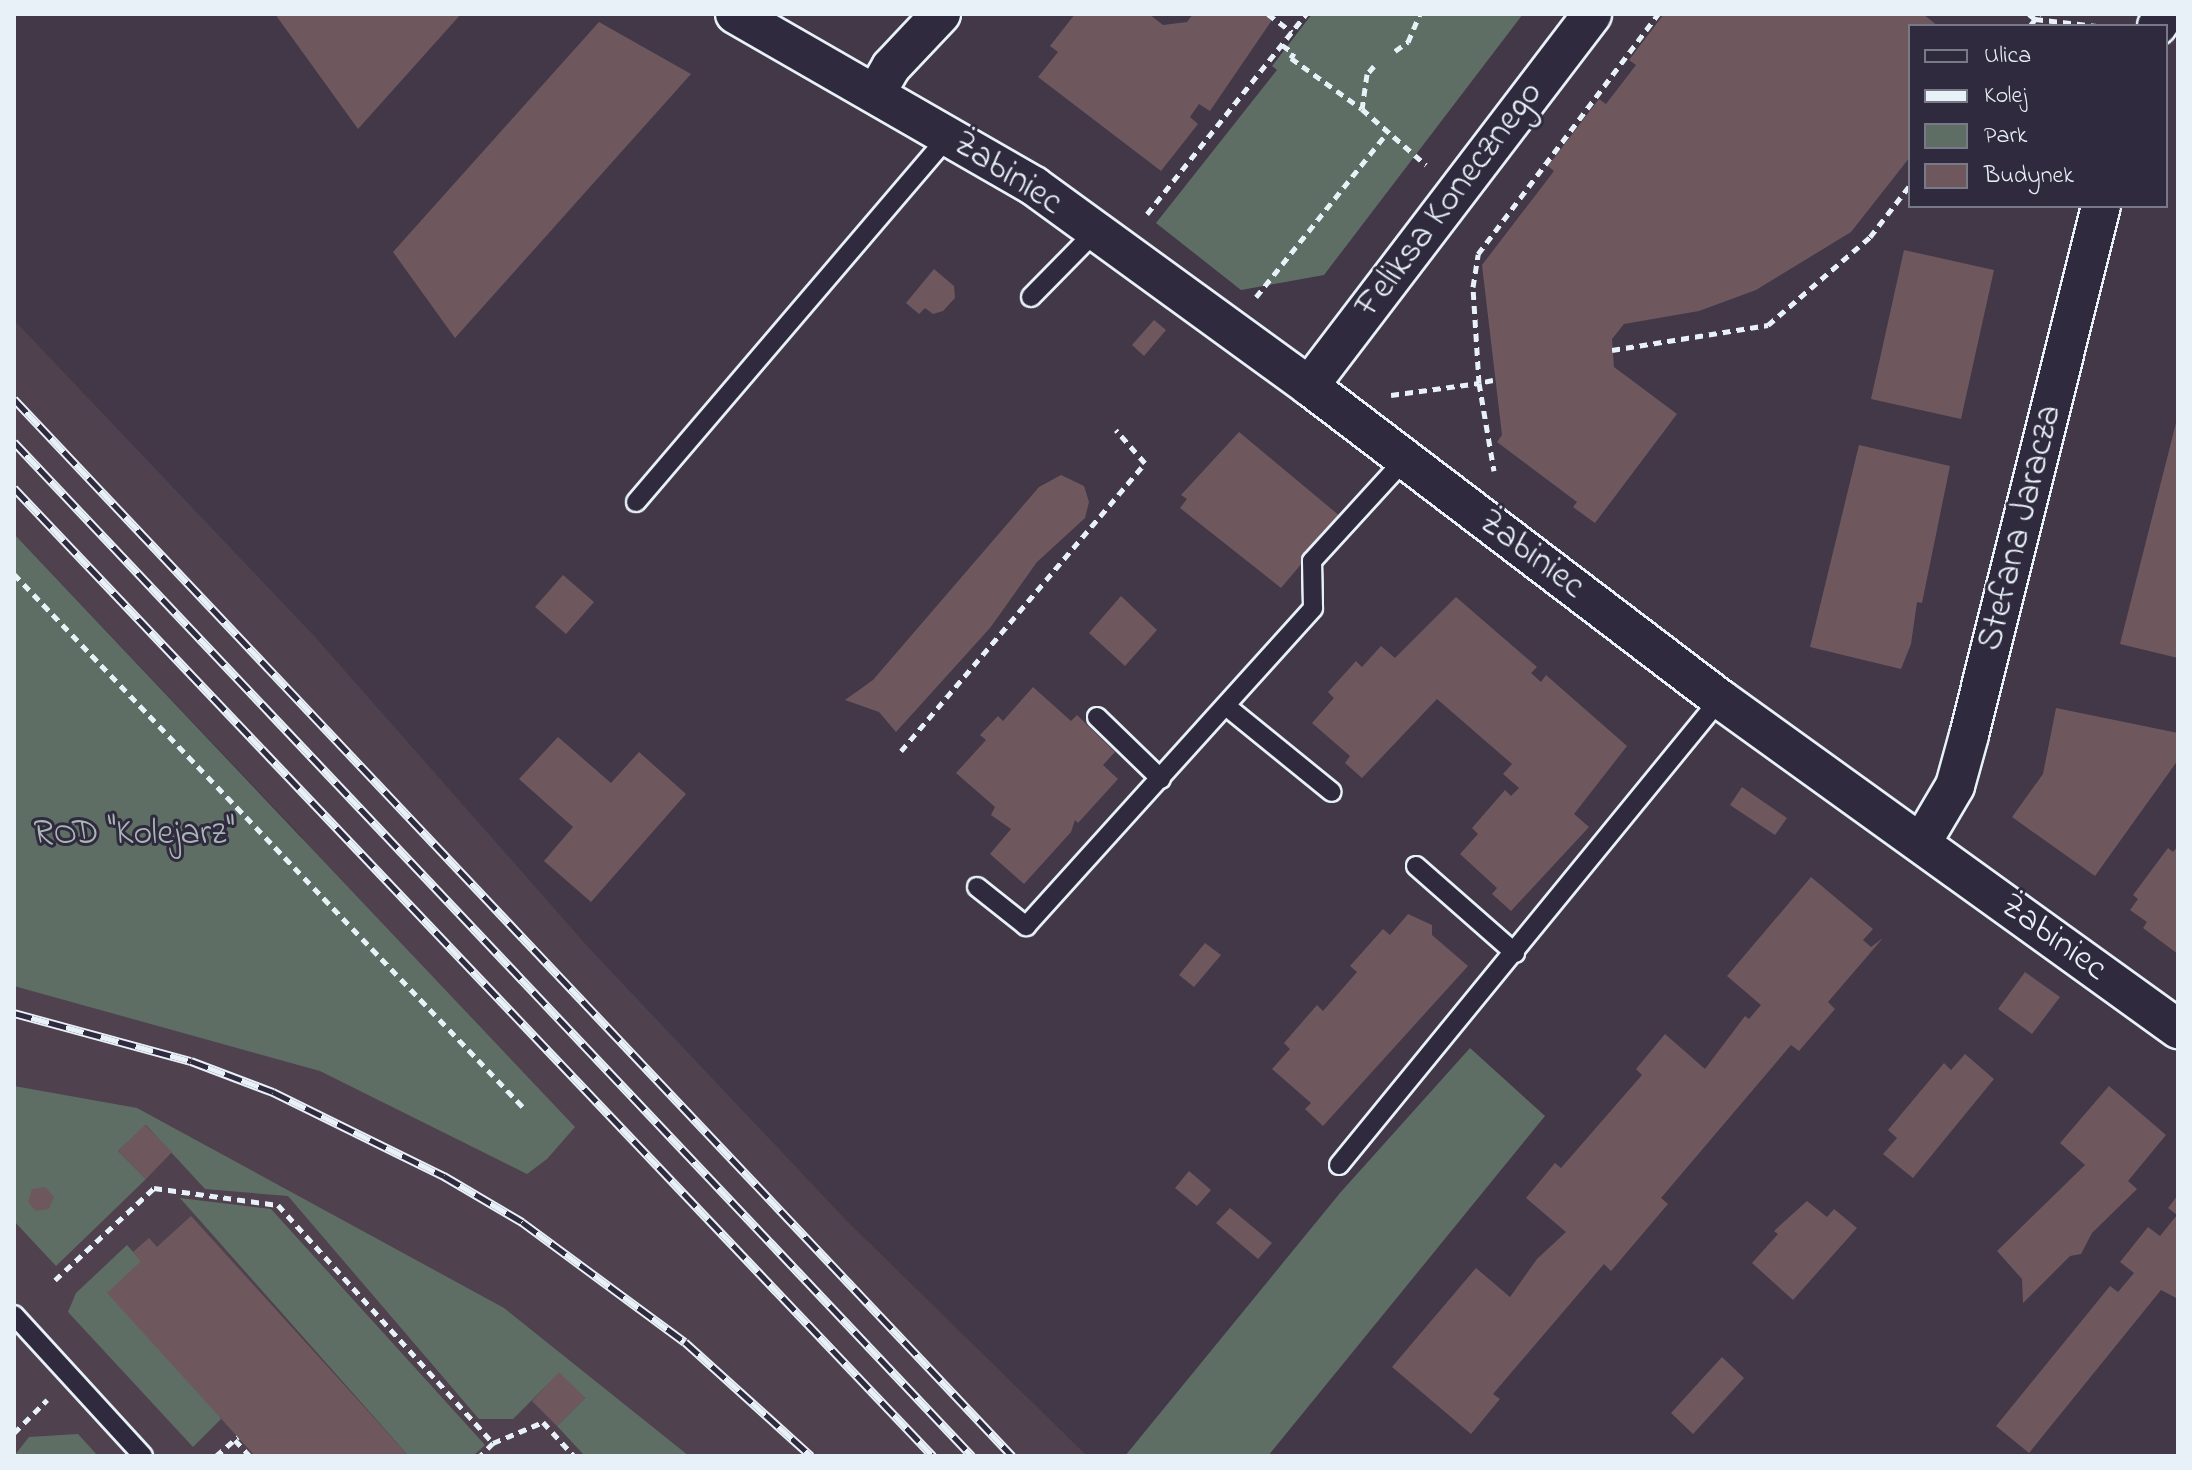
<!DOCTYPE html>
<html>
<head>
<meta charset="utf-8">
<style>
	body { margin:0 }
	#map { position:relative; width:2192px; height:1470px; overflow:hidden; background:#423847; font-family:"Indie Flower",sans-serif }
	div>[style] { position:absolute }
	.built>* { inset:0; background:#4f424e }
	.green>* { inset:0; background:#5f6e65 }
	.building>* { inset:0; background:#6e585e }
	.path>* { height:5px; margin-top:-2.5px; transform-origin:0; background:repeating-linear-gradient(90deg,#e8f1f8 0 8px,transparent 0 14px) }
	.roads { filter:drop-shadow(2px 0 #e8f1f8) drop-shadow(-2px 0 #e8f1f8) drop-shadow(0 2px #e8f1f8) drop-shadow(0 -2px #e8f1f8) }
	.lane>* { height:18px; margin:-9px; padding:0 9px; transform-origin:9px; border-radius:9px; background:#2f2a3d }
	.street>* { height:38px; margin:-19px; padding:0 19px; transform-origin:19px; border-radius:19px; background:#2f2a3d }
	.rail>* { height:9px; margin-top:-4.5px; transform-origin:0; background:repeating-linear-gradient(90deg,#2f2a3d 0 18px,#e8f1f8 0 36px); box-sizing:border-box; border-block:2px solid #e8f1f8 }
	span { translate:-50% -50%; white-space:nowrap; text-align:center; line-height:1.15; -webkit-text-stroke:6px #2f2a3d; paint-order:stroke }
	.street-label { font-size:36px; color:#e8f1f8 }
	.park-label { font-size:36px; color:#aab6b6 }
	.frame { position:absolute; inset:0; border:16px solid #e8f1f8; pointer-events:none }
	.legend { position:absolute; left:1908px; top:24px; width:260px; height:184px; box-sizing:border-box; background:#2f2a3d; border:2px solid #797a88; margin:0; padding:10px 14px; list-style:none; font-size:24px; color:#e8f1f8 }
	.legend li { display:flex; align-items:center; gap:16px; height:40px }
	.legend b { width:40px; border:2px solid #797a88 }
</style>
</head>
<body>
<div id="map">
	<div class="built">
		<div style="clip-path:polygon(14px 320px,315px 637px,589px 948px,846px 1220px,1087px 1456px,14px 1456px,14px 928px,302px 837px,14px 534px)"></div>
	</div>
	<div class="green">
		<div style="clip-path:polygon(1312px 14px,1523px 14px,1324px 275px,1241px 290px,1156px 223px,1277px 70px,1272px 66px)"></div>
		<div style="clip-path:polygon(14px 534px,575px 1127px,547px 1159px,527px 1174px,320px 1071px,14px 986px)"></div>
		<div style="clip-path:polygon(1470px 1048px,1545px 1116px,1268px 1456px,1125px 1456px,1340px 1193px)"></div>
		<div style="clip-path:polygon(14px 1086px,137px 1108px,504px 1308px,689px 1456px,585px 1456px,557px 1426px,585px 1398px,559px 1373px,513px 1419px,479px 1419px,288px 1196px,205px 1189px,146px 1125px,118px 1151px,146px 1179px,56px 1266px,14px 1221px)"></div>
		<div style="clip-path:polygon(180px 1198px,271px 1209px,485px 1445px,473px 1456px,403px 1456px,406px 1453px)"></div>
		<div style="clip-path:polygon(127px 1245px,141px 1261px,221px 1419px,193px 1447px,68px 1312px,76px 1293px)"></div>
		<div style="clip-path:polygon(78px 1434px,98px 1456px,14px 1456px,29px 1437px)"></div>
	</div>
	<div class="building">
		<div style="clip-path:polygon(275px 14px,461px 14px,358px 129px)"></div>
		<div style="clip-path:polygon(1075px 14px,1149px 14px,1163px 25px,1187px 22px,1193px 14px,1276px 14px,1210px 111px,1199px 104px,1190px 117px,1198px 124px,1161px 171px,1038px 77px,1058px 52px,1050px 46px)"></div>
		<div style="clip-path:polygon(1664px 14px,1923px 14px,1938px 26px,1910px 26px,1910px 157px,1851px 232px,1756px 290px,1699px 311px,1624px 324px,1612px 339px,1614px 367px,1677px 414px,1595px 523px,1573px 507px,1577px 502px,1497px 442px,1502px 435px,1482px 265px,1554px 171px,1548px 166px,1599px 99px,1606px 104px,1636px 65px,1629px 60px)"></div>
		<div style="clip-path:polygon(599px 22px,691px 74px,455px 338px,393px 252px)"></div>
		<div style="clip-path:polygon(1904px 250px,1994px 270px,1961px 419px,1871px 399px)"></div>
		<div style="clip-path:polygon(934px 269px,954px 286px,955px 298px,943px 311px,933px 314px,925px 308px,919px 314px,906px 303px)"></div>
		<div style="clip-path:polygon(1154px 320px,1166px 330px,1144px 356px,1132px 345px)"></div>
		<div style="clip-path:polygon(2178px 415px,2178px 658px,2120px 644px)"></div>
		<div style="clip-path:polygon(1239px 432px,1341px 517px,1281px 588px,1180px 508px,1187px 499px,1181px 495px)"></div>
		<div style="clip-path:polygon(1859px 445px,1950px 466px,1922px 603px,1917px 602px,1911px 644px,1901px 669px,1810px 647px)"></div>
		<div style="clip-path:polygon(1061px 475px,1084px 486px,1089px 502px,1085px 518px,1037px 562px,990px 628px,896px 732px,879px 712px,845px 700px,873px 680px,1039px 487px)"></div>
		<div style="clip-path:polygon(563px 575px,594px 602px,566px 634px,535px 607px)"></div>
		<div style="clip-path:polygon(1121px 596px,1157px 630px,1125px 666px,1089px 633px)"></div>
		<div style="clip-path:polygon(1456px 597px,1537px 667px,1531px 673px,1541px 682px,1546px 675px,1627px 746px,1574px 814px,1589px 827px,1511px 911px,1492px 894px,1497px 888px,1460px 854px,1478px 834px,1472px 828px,1505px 790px,1511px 796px,1519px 788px,1503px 774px,1512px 764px,1437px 699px,1362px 778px,1345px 763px,1350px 756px,1312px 723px,1334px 698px,1328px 692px,1356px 661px,1362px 667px,1381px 646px,1395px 658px)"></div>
		<div style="clip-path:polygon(1033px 687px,1071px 721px,1077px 715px,1115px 752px,1103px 765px,1118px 779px,1078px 823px,1075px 820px,1071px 832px,1024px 884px,990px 854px,1011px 829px,991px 815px,995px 807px,956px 773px,986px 740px,980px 735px,998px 716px,1003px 721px)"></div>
		<div style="clip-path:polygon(2056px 708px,2178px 733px,2178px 760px,2095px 876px,2012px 817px,2043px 774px)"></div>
		<div style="clip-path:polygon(558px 737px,611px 783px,639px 752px,686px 794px,591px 902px,544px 861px,573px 827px,519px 779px)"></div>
		<div style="clip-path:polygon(1742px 787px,1787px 818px,1775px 835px,1730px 805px)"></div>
		<div style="clip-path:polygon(2178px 846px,2178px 954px,2143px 928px,2147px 922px,2130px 910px,2138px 899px,2133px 895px,2168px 848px,2173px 852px)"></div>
		<div style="clip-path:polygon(1811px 877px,1873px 929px,1863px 940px,1871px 947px,1883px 938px,1828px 1002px,1835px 1009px,1799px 1051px,1791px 1045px,1661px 1198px,1668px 1204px,1611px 1271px,1604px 1264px,1493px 1394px,1500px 1399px,1471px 1434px,1392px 1367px,1476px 1268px,1510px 1297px,1537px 1259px,1566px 1232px,1526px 1198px,1555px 1163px,1561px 1168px,1642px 1075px,1636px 1069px,1665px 1034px,1705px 1069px,1745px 1016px,1749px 1019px,1761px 1005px,1727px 976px)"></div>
		<div style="clip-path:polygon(1408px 914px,1432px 925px,1432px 935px,1468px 966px,1323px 1126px,1305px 1109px,1311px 1103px,1272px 1069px,1290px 1049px,1284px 1043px,1317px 1005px,1323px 1011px,1357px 972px,1350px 966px,1383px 929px,1390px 935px)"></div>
		<div style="clip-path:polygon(1205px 943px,1221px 955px,1194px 987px,1179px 975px)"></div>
		<div style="clip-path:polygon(2025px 972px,2060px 997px,2032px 1034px,1998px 1009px)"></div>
		<div style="clip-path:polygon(1965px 1054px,1994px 1079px,1913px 1178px,1883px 1154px,1897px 1138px,1888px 1130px,1944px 1063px,1951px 1070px)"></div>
		<div style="clip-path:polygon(2109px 1086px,2166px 1135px,2128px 1181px,2137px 1189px,2092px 1233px,2081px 1254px,2070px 1256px,2023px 1303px,2022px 1279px,1997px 1251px,2085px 1165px,2060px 1143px)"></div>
		<div style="clip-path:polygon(145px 1125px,172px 1152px,146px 1179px,118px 1151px)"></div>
		<div style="clip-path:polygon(1189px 1171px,1211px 1190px,1197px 1206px,1175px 1188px)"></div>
		<div style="clip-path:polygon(45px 1187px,54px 1197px,49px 1209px,36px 1211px,28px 1202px,32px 1189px)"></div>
		<div style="clip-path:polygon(2178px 1195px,2178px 1299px,2161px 1290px,2029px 1453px,1996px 1426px,2110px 1286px,2118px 1292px,2134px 1273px,2120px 1262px,2148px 1227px,2160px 1236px,2177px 1215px,2168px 1208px)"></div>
		<div style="clip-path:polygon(1807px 1201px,1827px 1217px,1834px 1209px,1857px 1228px,1793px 1300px,1752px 1263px,1778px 1234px,1774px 1231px)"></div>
		<div style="clip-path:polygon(1230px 1208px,1272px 1243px,1258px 1259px,1216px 1223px)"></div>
		<div style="clip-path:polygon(191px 1216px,406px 1453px,403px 1456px,255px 1456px,107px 1293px,141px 1261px,133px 1252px,149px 1238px,157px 1247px)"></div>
		<div style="clip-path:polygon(1722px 1357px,1744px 1378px,1693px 1434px,1671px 1413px)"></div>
		<div style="clip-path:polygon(559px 1372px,585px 1398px,557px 1426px,532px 1401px)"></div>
	</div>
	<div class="path">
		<div style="left:1268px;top:14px;width:30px;rotate:37deg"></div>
		<div style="left:2029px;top:14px;width:8px;rotate:40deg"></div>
		<div style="left:2035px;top:19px;width:62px;rotate:6.4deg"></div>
		<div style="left:2030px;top:26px;width:15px;rotate:-53deg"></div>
		<div style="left:1282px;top:45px;width:14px;rotate:34deg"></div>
		<div style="left:1294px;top:53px;width:6px;rotate:121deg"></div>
		<div style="left:1291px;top:58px;width:87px;rotate:35.7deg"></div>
		<div style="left:1395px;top:51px;width:16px;rotate:-35deg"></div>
		<div style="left:1408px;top:42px;width:30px;rotate:-67deg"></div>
		<div style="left:1374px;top:66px;width:11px;rotate:131deg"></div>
		<div style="left:1367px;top:74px;width:35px;rotate:98deg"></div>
		<div style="left:1362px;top:109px;width:85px;rotate:41.2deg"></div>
		<div style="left:1147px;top:214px;width:256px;rotate:-51.5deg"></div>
		<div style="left:1256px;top:297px;width:208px;rotate:-51.4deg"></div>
		<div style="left:1612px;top:350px;width:158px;rotate:-9.1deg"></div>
		<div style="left:1768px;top:325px;width:135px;rotate:-40.8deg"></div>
		<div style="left:1870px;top:237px;width:66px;rotate:-52.4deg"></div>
		<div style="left:1493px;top:380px;width:14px;rotate:168deg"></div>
		<div style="left:1479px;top:383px;width:96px;rotate:-93.6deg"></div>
		<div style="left:1473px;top:287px;width:33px;rotate:-81deg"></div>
		<div style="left:1478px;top:254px;width:300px;rotate:-53.1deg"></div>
		<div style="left:1391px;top:395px;width:89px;rotate:-7.8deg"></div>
		<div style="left:1479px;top:383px;width:89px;rotate:80.3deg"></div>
		<div style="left:14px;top:574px;width:738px;rotate:46.32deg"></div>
		<div style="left:901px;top:751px;width:377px;rotate:-49.7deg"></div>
		<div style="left:1145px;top:463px;width:44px;rotate:-131.3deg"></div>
		<div style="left:55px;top:1280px;width:135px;rotate:-42.9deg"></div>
		<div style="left:154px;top:1188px;width:125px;rotate:7.8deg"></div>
		<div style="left:278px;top:1205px;width:321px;rotate:47.9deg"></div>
		<div style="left:493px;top:1443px;width:18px;rotate:135deg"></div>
		<div style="left:14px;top:1433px;width:47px;rotate:-45deg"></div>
		<div style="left:235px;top:1440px;width:22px;rotate:47deg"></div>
		<div style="left:493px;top:1443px;width:54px;rotate:-22.8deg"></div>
		<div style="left:543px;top:1422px;width:46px;rotate:47.6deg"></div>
		<div style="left:216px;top:1456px;width:29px;rotate:-41deg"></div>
	</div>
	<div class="roads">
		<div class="lane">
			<div style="left:1031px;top:297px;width:90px;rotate:-45.5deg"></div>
			<div style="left:636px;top:502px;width:483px;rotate:-49.5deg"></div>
			<div style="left:1226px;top:706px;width:136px;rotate:39.1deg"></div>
			<div style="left:1097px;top:717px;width:89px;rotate:44.1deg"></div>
			<div style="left:1416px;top:866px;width:132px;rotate:41.3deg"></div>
			<div style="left:977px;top:887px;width:63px;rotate:38.5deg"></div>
			<div style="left:1026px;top:926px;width:428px;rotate:-47.9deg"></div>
			<div style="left:1313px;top:608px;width:47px;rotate:-91.2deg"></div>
			<div style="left:1312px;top:561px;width:138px;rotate:-47.6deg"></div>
			<div style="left:1339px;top:1165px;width:602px;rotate:-50.73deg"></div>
			<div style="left:14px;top:1315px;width:191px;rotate:47.5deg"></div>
		</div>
		<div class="street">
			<div style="left:735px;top:14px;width:345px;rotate:29.9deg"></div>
			<div style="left:1034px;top:186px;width:340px;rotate:36deg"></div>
			<div style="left:1309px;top:386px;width:517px;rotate:37.29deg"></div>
			<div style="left:1720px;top:699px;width:565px;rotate:35.77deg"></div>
			<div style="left:2157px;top:26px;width:14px;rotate:-56deg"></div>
			<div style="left:876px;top:93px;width:30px;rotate:-60deg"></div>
			<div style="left:891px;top:67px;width:73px;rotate:-46.7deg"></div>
			<div style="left:1309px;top:386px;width:467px;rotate:-52.7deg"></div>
			<div style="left:1922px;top:842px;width:65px;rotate:-59.5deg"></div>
			<div style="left:1955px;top:786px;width:53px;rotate:-74.6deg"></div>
			<div style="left:1969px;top:735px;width:545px;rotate:-75.99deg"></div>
		</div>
	</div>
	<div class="rail">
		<div style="left:14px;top:399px;width:1454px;rotate:46.64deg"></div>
		<div style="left:14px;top:442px;width:1395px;rotate:46.63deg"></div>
		<div style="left:14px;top:488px;width:1335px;rotate:46.49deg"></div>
		<div style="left:14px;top:1013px;width:183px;rotate:15.2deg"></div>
		<div style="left:191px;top:1061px;width:88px;rotate:20.7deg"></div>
		<div style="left:273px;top:1092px;width:191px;rotate:26.2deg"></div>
		<div style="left:444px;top:1176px;width:91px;rotate:30.5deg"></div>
		<div style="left:522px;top:1222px;width:202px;rotate:36.4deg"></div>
		<div style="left:685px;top:1342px;width:170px;rotate:42.1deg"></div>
	</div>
	<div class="street-label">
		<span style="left:1007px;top:174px;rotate:33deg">Żabiniec</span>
		<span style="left:1450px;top:200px;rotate:-53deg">Feliksa Konecznego</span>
		<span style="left:2021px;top:528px;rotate:-76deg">Stefana Jaracza</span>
		<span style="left:1531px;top:555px;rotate:37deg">Żabiniec</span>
		<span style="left:2053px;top:938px;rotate:36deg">Żabiniec</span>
	</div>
	<div class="park-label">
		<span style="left:134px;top:835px">ROD "Kolejarz"</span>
	</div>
	<div class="frame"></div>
	<ul class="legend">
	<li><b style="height:10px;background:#2f2a3d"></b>Ulica</li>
	<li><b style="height:10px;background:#e8f1f8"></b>Kolej</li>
	<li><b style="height:22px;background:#5f6e65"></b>Park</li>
	<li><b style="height:22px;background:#6e585e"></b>Budynek</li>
	</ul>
</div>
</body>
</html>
